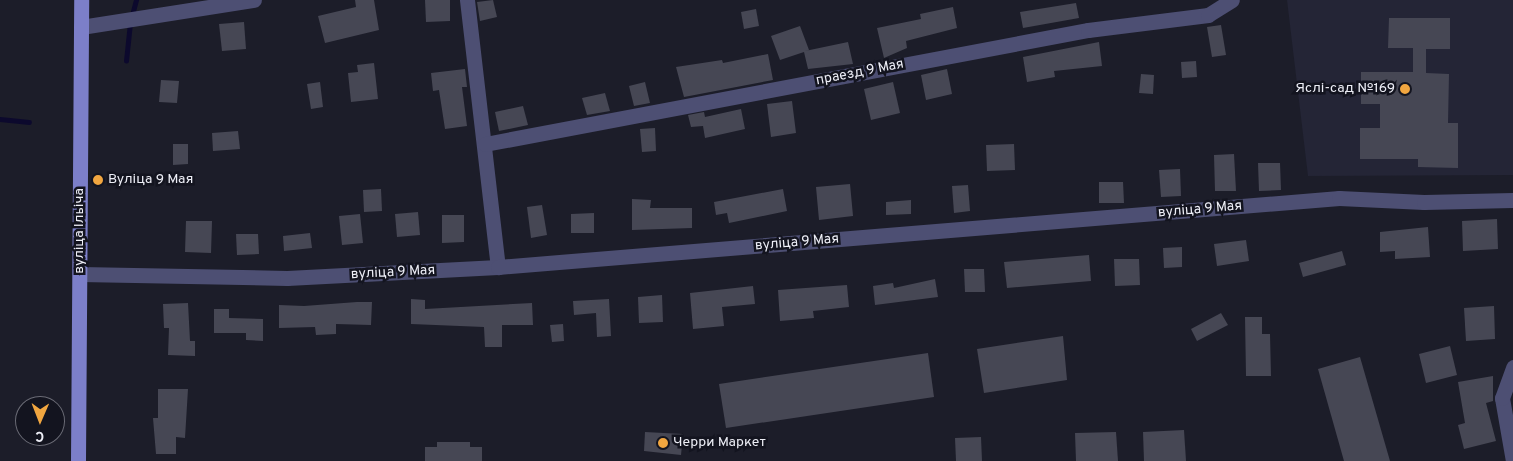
<!DOCTYPE html>
<html>
<head>
<meta charset="utf-8">
<style>
	body { margin:0 }
	#map { position:relative; width:1513px; height:461px; overflow:hidden; background:#1c1d29; font-family:Overpass,sans-serif }
	div>[style] { position:absolute }
	.built>* { inset:0; background:#242536 }
	.stream>* { height:4.5px; margin:-2.25px; padding:0 2.25px; transform-origin:2.25px; border-radius:2.25px; background:#0c092d }
	.building>* { inset:0; background:#464754 }
	.minor>* { height:15px; margin:-7.5px; padding:0 7.5px; transform-origin:7.5px; border-radius:7.5px; background:#4d4f73 }
	.major>* { height:15px; margin:-7.5px; padding:0 7.5px; transform-origin:7.5px; border-radius:7.5px; background:#7c7fc9 }
	.dots>* { width:14px; height:14px; translate:-50% -50%; box-sizing:border-box; border:2px solid #13141f; border-radius:50% }
	span { translate:-50% -50%; white-space:nowrap; text-align:center; line-height:1.15; -webkit-text-stroke:5px #13141f; paint-order:stroke }
	.street-label { font-size:14px; color:#edeef6 }
	.poi-label { font-size:14px; color:#edeef6 }
	.right { translate:-100% -50%; text-align:right }
	.left { translate:0 -50%; text-align:left }
	.north { position:absolute; left:15px; top:396px; width:50px; height:50px; box-sizing:border-box; background:#13141f; border:1px solid #6a6b75; border-radius:50%; rotate:181deg; font-size:14px; font-weight:700; line-height:20px; text-align:center; color:#edeef6 }
	.north::after { content:''; display:block; margin:auto; width:18px; height:22px; background:#f1a640; clip-path:polygon(50% 0,100% 100%,50% 72%,0 100%) }
</style>
</head>
<body>
<div id="map">
	<div class="built">
		<div style="clip-path:polygon(1287px 0,1513px 0,1513px 175px,1308px 176px)"></div>
	</div>
	<div class="stream">
		<div style="left:132px;top:15px;width:16px;rotate:-75deg"></div>
		<div style="left:126px;top:61px;width:38px;rotate:-84deg"></div>
		<div style="left:0;top:119px;width:29px;rotate:6deg"></div>
	</div>
	<div class="building">
		<div style="clip-path:polygon(355px 0,374px 0,379px 30px,325px 43px,318px 16px,356px 7px)"></div>
		<div style="clip-path:polygon(425px 0,450px 0,450px 21px,426px 22px)"></div>
		<div style="clip-path:polygon(493px 0,497px 17px,480px 21px,477px 2px)"></div>
		<div style="clip-path:polygon(1076px 3px,1079px 18px,1023px 28px,1020px 12px)"></div>
		<div style="clip-path:polygon(953px 7px,957px 28px,906px 41px,907px 48px,884px 58px,877px 28px,921px 19px,920px 14px)"></div>
		<div style="clip-path:polygon(756px 9px,759px 26px,744px 29px,741px 12px)"></div>
		<div style="clip-path:polygon(1389px 18px,1450px 18px,1450px 49px,1426px 49px,1426px 73px,1449px 74px,1448px 123px,1458px 123px,1458px 168px,1418px 167px,1418px 159px,1360px 159px,1360px 128px,1380px 128px,1380px 104px,1361px 104px,1361px 72px,1413px 72px,1413px 48px,1388px 48px)"></div>
		<div style="clip-path:polygon(244px 22px,246px 49px,222px 51px,219px 24px)"></div>
		<div style="clip-path:polygon(1221px 25px,1226px 55px,1212px 57px,1207px 27px)"></div>
		<div style="clip-path:polygon(800px 26px,809px 50px,805px 51px,848px 42px,853px 64px,808px 69px,804px 52px,780px 60px,771px 36px)"></div>
		<div style="clip-path:polygon(1099px 42px,1102px 66px,1054px 71px,1055px 77px,1027px 82px,1023px 57px)"></div>
		<div style="clip-path:polygon(768px 54px,773px 80px,684px 97px,676px 67px,722px 60px,723px 63px)"></div>
		<div style="clip-path:polygon(1196px 61px,1197px 77px,1182px 78px,1181px 62px)"></div>
		<div style="clip-path:polygon(374px 63px,378px 99px,351px 102px,348px 73px,358px 72px,357px 65px)"></div>
		<div style="clip-path:polygon(465px 69px,467px 87px,462px 87px,467px 126px,445px 129px,439px 90px,433px 91px,431px 73px)"></div>
		<div style="clip-path:polygon(947px 69px,952px 94px,926px 100px,921px 75px)"></div>
		<div style="clip-path:polygon(1141px 74px,1154px 75px,1153px 94px,1139px 93px)"></div>
		<div style="clip-path:polygon(161px 80px,179px 81px,177px 103px,159px 102px)"></div>
		<div style="clip-path:polygon(320px 82px,323px 107px,311px 109px,307px 84px)"></div>
		<div style="clip-path:polygon(645px 82px,650px 103px,634px 106px,629px 86px)"></div>
		<div style="clip-path:polygon(893px 82px,900px 113px,871px 120px,864px 89px)"></div>
		<div style="clip-path:polygon(605px 93px,610px 111px,587px 115px,582px 98px)"></div>
		<div style="clip-path:polygon(792px 101px,796px 133px,771px 137px,767px 104px)"></div>
		<div style="clip-path:polygon(523px 106px,528px 125px,499px 131px,495px 112px)"></div>
		<div style="clip-path:polygon(741px 109px,745px 129px,705px 138px,703px 126px,691px 127px,688px 115px,704px 112px,705px 117px)"></div>
		<div style="clip-path:polygon(655px 128px,656px 151px,642px 152px,640px 129px)"></div>
		<div style="clip-path:polygon(238px 131px,240px 149px,213px 151px,212px 133px)"></div>
		<div style="clip-path:polygon(173px 144px,188px 144px,188px 164px,173px 165px)"></div>
		<div style="clip-path:polygon(1014px 144px,1015px 170px,987px 171px,986px 145px)"></div>
		<div style="clip-path:polygon(1234px 154px,1236px 191px,1215px 191px,1214px 155px)"></div>
		<div style="clip-path:polygon(1258px 163px,1280px 163px,1281px 190px,1259px 191px)"></div>
		<div style="clip-path:polygon(1180px 169px,1181px 196px,1161px 197px,1159px 170px)"></div>
		<div style="clip-path:polygon(1099px 182px,1123px 182px,1124px 203px,1099px 203px)"></div>
		<div style="clip-path:polygon(850px 184px,853px 216px,819px 220px,816px 187px)"></div>
		<div style="clip-path:polygon(968px 185px,970px 211px,954px 213px,952px 186px)"></div>
		<div style="clip-path:polygon(381px 189px,382px 211px,364px 212px,363px 190px)"></div>
		<div style="clip-path:polygon(783px 189px,787px 211px,729px 223px,727px 213px,716px 215px,714px 202px)"></div>
		<div style="clip-path:polygon(632px 199px,651px 200px,650px 208px,692px 208px,692px 228px,632px 230px)"></div>
		<div style="clip-path:polygon(911px 200px,911px 214px,886px 215px,886px 202px)"></div>
		<div style="clip-path:polygon(542px 205px,547px 235px,531px 238px,527px 207px)"></div>
		<div style="clip-path:polygon(418px 212px,420px 235px,397px 237px,395px 214px)"></div>
		<div style="clip-path:polygon(594px 213px,594px 233px,571px 233px,571px 214px)"></div>
		<div style="clip-path:polygon(360px 214px,363px 243px,342px 245px,339px 216px)"></div>
		<div style="clip-path:polygon(442px 215px,464px 215px,464px 242px,442px 243px)"></div>
		<div style="clip-path:polygon(1497px 219px,1498px 249px,1463px 251px,1462px 221px)"></div>
		<div style="clip-path:polygon(186px 221px,212px 221px,211px 253px,185px 252px)"></div>
		<div style="clip-path:polygon(1428px 227px,1430px 257px,1395px 259px,1395px 251px,1380px 252px,1380px 232px)"></div>
		<div style="clip-path:polygon(310px 233px,312px 248px,284px 251px,283px 236px)"></div>
		<div style="clip-path:polygon(236px 234px,258px 234px,259px 254px,237px 255px)"></div>
		<div style="clip-path:polygon(1246px 240px,1249px 261px,1217px 266px,1214px 244px)"></div>
		<div style="clip-path:polygon(1182px 247px,1182px 267px,1164px 268px,1163px 248px)"></div>
		<div style="clip-path:polygon(1342px 251px,1346px 265px,1303px 277px,1299px 263px)"></div>
		<div style="clip-path:polygon(1089px 255px,1091px 281px,1007px 288px,1004px 262px)"></div>
		<div style="clip-path:polygon(1114px 259px,1139px 259px,1140px 285px,1115px 286px)"></div>
		<div style="clip-path:polygon(964px 269px,984px 269px,985px 292px,965px 292px)"></div>
		<div style="clip-path:polygon(935px 279px,938px 297px,875px 305px,873px 286px,893px 283px,894px 288px)"></div>
		<div style="clip-path:polygon(847px 285px,849px 307px,813px 311px,814px 318px,780px 321px,778px 290px)"></div>
		<div style="clip-path:polygon(753px 286px,755px 304px,722px 307px,724px 326px,693px 329px,690px 293px)"></div>
		<div style="clip-path:polygon(662px 295px,663px 322px,639px 323px,638px 297px)"></div>
		<div style="clip-path:polygon(411px 299px,425px 300px,425px 309px,532px 303px,533px 325px,502px 325px,502px 347px,485px 347px,484px 327px,411px 324px)"></div>
		<div style="clip-path:polygon(609px 299px,611px 336px,597px 337px,596px 313px,574px 315px,573px 301px)"></div>
		<div style="clip-path:polygon(357px 302px,372px 302px,371px 325px,336px 324px,336px 334px,316px 335px,315px 327px,279px 328px,279px 305px,304px 306px)"></div>
		<div style="clip-path:polygon(188px 303px,190px 341px,195px 341px,195px 356px,168px 355px,169px 328px,164px 328px,163px 304px)"></div>
		<div style="clip-path:polygon(1494px 306px,1495px 339px,1466px 341px,1464px 308px)"></div>
		<div style="clip-path:polygon(214px 309px,229px 309px,229px 318px,263px 319px,263px 341px,246px 340px,246px 333px,214px 333px)"></div>
		<div style="clip-path:polygon(1221px 313px,1228px 325px,1197px 341px,1191px 329px)"></div>
		<div style="clip-path:polygon(1245px 317px,1262px 317px,1262px 334px,1270px 334px,1271px 376px,1246px 376px)"></div>
		<div style="clip-path:polygon(563px 324px,564px 341px,552px 342px,550px 325px)"></div>
		<div style="clip-path:polygon(1063px 336px,1067px 380px,984px 393px,977px 349px)"></div>
		<div style="clip-path:polygon(1450px 346px,1457px 375px,1426px 383px,1419px 354px)"></div>
		<div style="clip-path:polygon(928px 353px,934px 397px,726px 428px,719px 384px)"></div>
		<div style="clip-path:polygon(1360px 357px,1390px 461px,1344px 461px,1318px 369px)"></div>
		<div style="clip-path:polygon(1493px 376px,1493px 401px,1486px 403px,1496px 441px,1464px 449px,1458px 425px,1465px 423px,1458px 382px)"></div>
		<div style="clip-path:polygon(158px 389px,188px 389px,185px 438px,176px 437px,176px 454px,156px 454px,153px 418px,158px 418px)"></div>
		<div style="clip-path:polygon(1184px 430px,1186px 461px,1144px 461px,1143px 432px)"></div>
		<div style="clip-path:polygon(645px 432px,683px 434px,681px 455px,644px 451px)"></div>
		<div style="clip-path:polygon(1116px 432px,1118px 461px,1076px 461px,1075px 433px)"></div>
		<div style="clip-path:polygon(981px 437px,982px 461px,956px 461px,955px 438px)"></div>
		<div style="clip-path:polygon(437px 442px,470px 442px,470px 447px,482px 447px,482px 461px,425px 461px,425px 447px,437px 447px)"></div>
	</div>
	<div class="minor">
		<div style="left:467px;top:0;width:269px;rotate:83.4deg"></div>
		<div style="left:81px;top:27px;width:175px;rotate:-8.9deg"></div>
		<div style="left:485px;top:144px;width:614px;rotate:-10.71deg"></div>
		<div style="left:1088px;top:30px;width:121px;rotate:-7.1deg"></div>
		<div style="left:1208px;top:15px;width:28px;rotate:-32deg"></div>
		<div style="left:80px;top:274px;width:207px;rotate:1.1deg"></div>
		<div style="left:287px;top:278px;width:211px;rotate:-3deg"></div>
		<div style="left:498px;top:267px;width:844px;rotate:-4.69deg"></div>
		<div style="left:1339px;top:198px;width:85px;rotate:2.7deg"></div>
		<div style="left:1424px;top:202px;width:89px;rotate:-1.3deg"></div>
		<div style="left:1513px;top:461px;width:64px;rotate:-99.9deg"></div>
		<div style="left:1502px;top:398px;width:33px;rotate:-70deg"></div>
	</div>
	<div class="major">
		<div style="left:78px;top:461px;width:461px;rotate:-89.6deg"></div>
	</div>
	<div class="dots">
		<div style="left:1405px;top:89px;background:#f1a640"></div>
		<div style="left:98px;top:180px;background:#f1a640"></div>
		<div style="left:663px;top:443px;background:#f1a640"></div>
	</div>
	<div class="street-label">
		<span style="left:860px;top:73px;rotate:-11deg">праезд 9 Мая</span>
		<span style="left:1200px;top:210px;rotate:-5deg">вуліца 9 Мая</span>
		<span style="left:80px;top:231px;rotate:-90deg">вуліца Ільіча</span>
		<span style="left:797px;top:243px;rotate:-5deg">вуліца 9 Мая</span>
		<span style="left:393px;top:273px;rotate:-3deg">вуліца 9 Мая</span>
	</div>
	<div class="poi-label">
		<span class="right" style="left:1395px;top:89px">Яслі-сад №169</span>
		<span class="left" style="left:108px;top:180px">Вуліца 9 Мая</span>
		<span class="left" style="left:673px;top:443px">Черри Маркет</span>
	</div>
	<div class="north">С</div>
</div>
</body>
</html>
